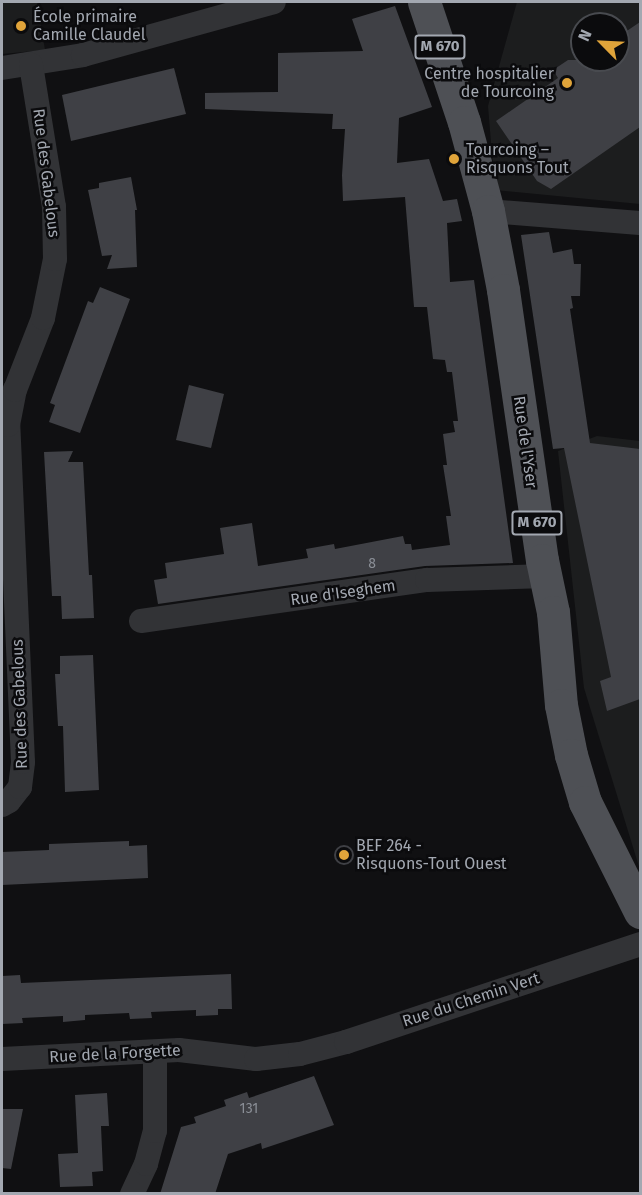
<!DOCTYPE html>
<html>
<head>
<meta charset="utf-8">
<style>
	body { margin:0 }
	#map { position:relative; width:642px; height:1195px; overflow:hidden; background:#101012; font-family:"Fira Sans",sans-serif }
	div>[style] { position:absolute }
	.built>* { inset:0; background:#1c1d1e }
	.building>* { inset:0; background:#3f4045 }
	.round { border-radius:50% }
	.minor>* { height:24px; margin:-12px; padding:0 12px; transform-origin:12px; border-radius:12px; background:#323336 }
	.primary>* { height:33px; margin:-16.5px; padding:0 16.5px; transform-origin:16.5px; border-radius:16.5px; background:#4e5055 }
	.dots>* { width:16px; height:16px; translate:-50% -50%; box-sizing:border-box; border:3px solid #0b0b0d; border-radius:50% }
	span { translate:-50% -50%; white-space:nowrap; text-align:center; line-height:1.15; -webkit-text-stroke:5px #0b0b0d; paint-order:stroke }
	.number-label { font-size:14px; color:#8a8e96 }
	.number-label span { -webkit-text-stroke-width:0 }
	.shield-label span { padding:2px 4px; background:#0b0b0d; border:2px solid; border-radius:4px; -webkit-text-stroke-width:0 }
	.shield-label { font-size:15px; color:#a3a8b1; font-weight:700 }
	.poi-label { font-size:16px; color:#a3a8b1 }
	.left { translate:0 -50%; text-align:left }
	.right { translate:-100% -50%; text-align:right }
	.street-label { font-size:16px; color:#a3a8b1 }
	.frame { position:absolute; inset:0; border:3px solid #a3a8b1; pointer-events:none }
	.north { position:absolute; left:570px; top:12px; width:60px; height:60px; box-sizing:border-box; background:#0b0b0d; border:2px solid #484a4f; border-radius:50%; rotate:294deg; font-size:16px; font-weight:700; line-height:24px; text-align:center; color:#a3a8b1 }
	.north::after { content:''; display:block; margin:auto; width:21px; height:27px; background:#e0a43a; clip-path:polygon(50% 0,100% 100%,50% 72%,0 100%) }
</style>
</head>
<body>
<div id="map">
	<div class="built">
		<div style="clip-path:polygon(2px 2px,37px 2px,45px 50px,2px 54px)"></div>
		<div style="clip-path:polygon(evenodd,517px 2px,640px 2px,640px 204px,495px 190px,488px 106px,517px 2px,582px 24px,618px 24px,618px 60px,582px 60px,582px 24px)"></div>
		<div style="clip-path:polygon(597px 436px,640px 441px,640px 870px,584px 688px,558px 451px)"></div>
	</div>
	<div class="building">
		<div style="clip-path:polygon(395px 6px,432px 107px,399px 118px,397px 163px,429px 159px,443px 201px,457px 199px,462px 221px,447px 223px,450px 282px,474px 280px,513px 563px,425px 566px,158px 604px,154px 580px,167px 578px,165px 563px,224px 554px,220px 528px,252px 523px,258px 566px,308px 558px,306px 549px,334px 544px,335px 549px,403px 536px,405px 544px,411px 544px,412px 550px,450px 545px,446px 516px,451px 516px,443px 465px,447px 465px,443px 434px,455px 432px,453px 421px,458px 421px,452px 372px,447px 372px,445px 360px,433px 359px,427px 307px,414px 307px,405px 197px,343px 201px,342px 175px,345px 129px,332px 129px,333px 114px,205px 109px,205px 93px,278px 92px,278px 53px,363px 51px,352px 19px)"></div>
		<div style="clip-path:polygon(640px 22px,640px 127px,551px 189px,537px 181px,496px 121px,558px 78px,553px 70px,568px 60px,618px 60px,618px 37px)"></div>
		<div style="clip-path:polygon(174px 68px,186px 114px,71px 141px,62px 95px)"></div>
		<div style="clip-path:polygon(131px 177px,137px 210px,135px 210px,137px 267px,107px 269px,112px 255px,102px 256px,88px 190px,99px 188px,99px 183px)"></div>
		<div style="clip-path:polygon(549px 232px,553px 253px,572px 249px,574px 264px,581px 264px,580px 296px,571px 296px,573px 308px,570px 309px,590px 443px,640px 449px,640px 699px,607px 711px,600px 681px,611px 677px,564px 448px,553px 449px,521px 235px)"></div>
		<div style="clip-path:polygon(100px 287px,130px 299px,80px 433px,49px 422px,55px 405px,50px 403px,88px 301px,93px 303px)"></div>
		<div style="clip-path:polygon(189px 385px,224px 394px,211px 448px,176px 440px)"></div>
		<div style="clip-path:polygon(73px 451px,68px 462px,83px 462px,89px 575px,92px 575px,94px 618px,62px 619px,61px 596px,52px 596px,44px 452px)"></div>
		<div style="clip-path:polygon(93px 655px,99px 790px,65px 792px,63px 726px,58px 726px,55px 674px,60px 674px,60px 656px)"></div>
		<div style="clip-path:polygon(129px 841px,129px 846px,147px 845px,148px 878px,2px 885px,2px 852px,49px 850px,49px 844px)"></div>
		<div class="round" style="left:334px;top:845px;width:20px;height:20px"></div>
		<div style="clip-path:polygon(231px 974px,232px 1009px,218px 1009px,218px 1015px,196px 1016px,196px 1010px,151px 1012px,152px 1018px,130px 1019px,129px 1013px,85px 1015px,85px 1020px,63px 1022px,63px 1016px,22px 1018px,23px 1023px,2px 1024px,2px 976px,20px 975px,21px 983px)"></div>
		<div style="clip-path:polygon(314px 1076px,334px 1125px,262px 1149px,261px 1143px,228px 1154px,215px 1194px,160px 1194px,181px 1127px,196px 1123px,194px 1117px,226px 1106px,224px 1100px,247px 1092px,249px 1098px)"></div>
		<div style="clip-path:polygon(107px 1093px,109px 1126px,101px 1126px,103px 1171px,92px 1172px,93px 1186px,60px 1187px,58px 1154px,78px 1153px,75px 1095px)"></div>
		<div style="clip-path:polygon(2px 1109px,23px 1109px,11px 1169px,2px 1168px)"></div>
	</div>
	<div class="minor">
		<div style="left:2px;top:68px;width:82px;rotate:-9.1deg"></div>
		<div style="left:83px;top:55px;width:198px;rotate:-15.5deg"></div>
		<div style="left:488px;top:211px;width:152px;rotate:4.5deg"></div>
		<div style="left:141px;top:621px;width:289px;rotate:-8.2deg"></div>
		<div style="left:427px;top:580px;width:118px;rotate:-1.9deg"></div>
		<div style="left:2px;top:805px;width:8px;rotate:-30deg"></div>
		<div style="left:9px;top:801px;width:18px;rotate:-52deg"></div>
		<div style="left:20px;top:787px;width:25px;rotate:-83deg"></div>
		<div style="left:23px;top:762px;width:337px;rotate:-92.5deg"></div>
		<div style="left:8px;top:425px;width:36px;rotate:-79deg"></div>
		<div style="left:15px;top:390px;width:77px;rotate:-68.7deg"></div>
		<div style="left:43px;top:318px;width:60px;rotate:-78.5deg"></div>
		<div style="left:55px;top:259px;width:52px;rotate:-91.1deg"></div>
		<div style="left:54px;top:207px;width:144px;rotate:-99.2deg"></div>
		<div style="left:2px;top:1059px;width:177px;rotate:-2.9deg"></div>
		<div style="left:179px;top:1050px;width:78px;rotate:6.7deg"></div>
		<div style="left:256px;top:1059px;width:44px;rotate:-6.5deg"></div>
		<div style="left:300px;top:1054px;width:48px;rotate:-14.6deg"></div>
		<div style="left:346px;top:1042px;width:310px;rotate:-18.4deg"></div>
		<div style="left:132px;top:1194px;width:33px;rotate:-65deg"></div>
		<div style="left:146px;top:1164px;width:34px;rotate:-75deg"></div>
		<div style="left:155px;top:1131px;width:79px;rotate:-90deg"></div>
	</div>
	<div class="primary">
		<div style="left:424px;top:2px;width:126px;rotate:71.6deg"></div>
		<div style="left:464px;top:122px;width:92px;rotate:74.9deg"></div>
		<div style="left:488px;top:211px;width:80px;rotate:79.2deg"></div>
		<div style="left:503px;top:290px;width:273px;rotate:81.8deg"></div>
		<div style="left:542px;top:560px;width:53px;rotate:78.1deg"></div>
		<div style="left:553px;top:612px;width:93px;rotate:85.1deg"></div>
		<div style="left:561px;top:705px;width:51px;rotate:78.7deg"></div>
		<div style="left:571px;top:755px;width:49px;rotate:73.4deg"></div>
		<div style="left:585px;top:802px;width:123px;rotate:63.4deg"></div>
	</div>
	<div class="dots">
		<div style="left:21px;top:26px;background:#e0a43a"></div>
		<div style="left:567px;top:83px;background:#e0a43a"></div>
		<div style="left:454px;top:159px;background:#e0a43a"></div>
		<div style="left:344px;top:855px;background:#e0a43a"></div>
	</div>
	<div class="number-label">
		<span style="left:372px;top:564px">8</span>
		<span style="left:249px;top:1109px">131</span>
	</div>
	<div class="shield-label">
		<span style="left:440px;top:47px">M 670</span>
		<span style="left:537px;top:523px">M 670</span>
	</div>
	<div class="poi-label">
		<span class="left" style="left:33px;top:26px">École primaire<br>Camille Claudel</span>
		<span class="right" style="left:554px;top:83px">Centre hospitalier<br>de Tourcoing</span>
		<span class="left" style="left:466px;top:159px">Tourcoing –<br>Risquons Tout</span>
		<span class="left" style="left:356px;top:855px">BEF 264 -<br>Risquons-Tout Ouest</span>
	</div>
	<div class="street-label">
		<span style="left:46px;top:173px;rotate:83deg">Rue des Gabelous</span>
		<span style="left:525px;top:442px;rotate:82deg">Rue de l'Yser</span>
		<span style="left:343px;top:593px;rotate:-8deg">Rue d'Iseghem</span>
		<span style="left:20px;top:704px;rotate:-92deg">Rue des Gabelous</span>
		<span style="left:471px;top:1000px;rotate:-18deg">Rue du Chemin Vert</span>
		<span style="left:115px;top:1054px;rotate:-3deg">Rue de la Forgette</span>
	</div>
	<div class="frame"></div>
	<div class="north">N</div>
</div>
</body>
</html>
